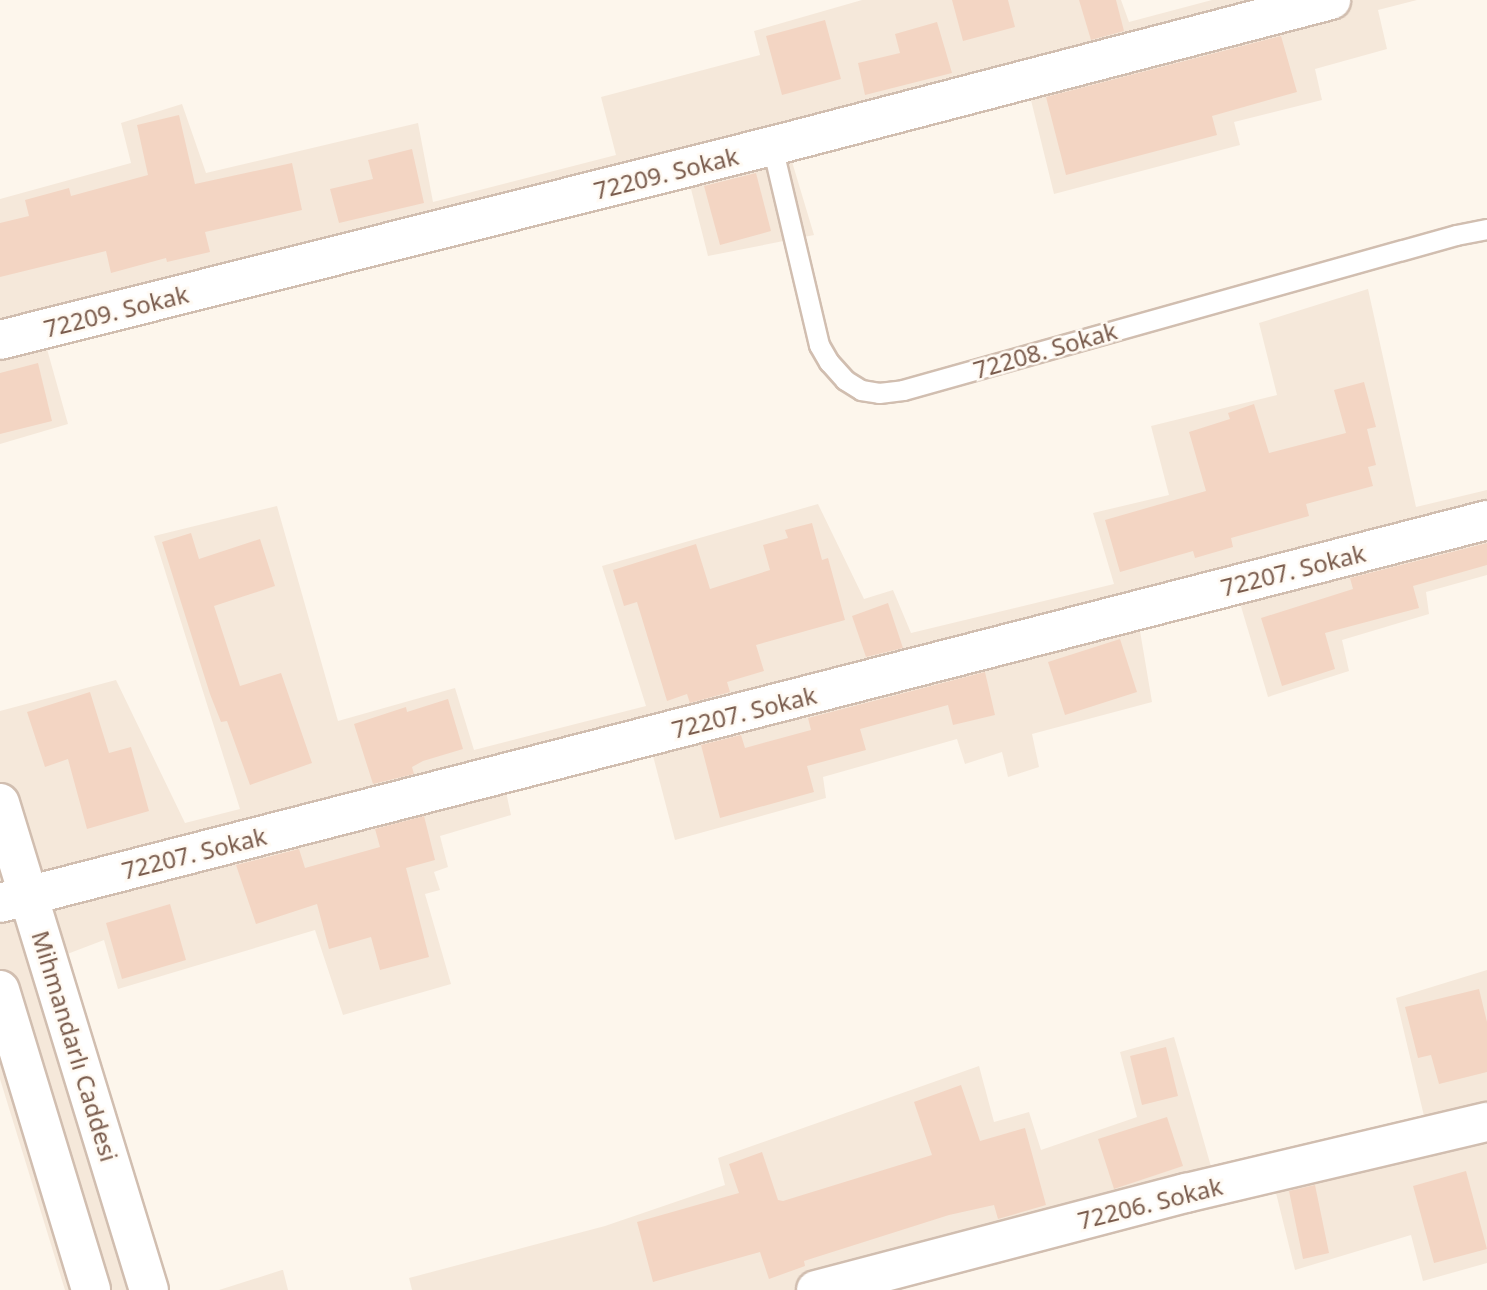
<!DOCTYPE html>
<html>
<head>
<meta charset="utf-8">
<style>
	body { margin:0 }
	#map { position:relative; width:1487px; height:1290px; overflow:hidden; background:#fdf6ec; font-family:"Noto Sans",sans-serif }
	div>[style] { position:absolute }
	.residential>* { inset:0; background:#f5e8da }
	.building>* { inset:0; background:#f3d5c3 }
	.roads { filter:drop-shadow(2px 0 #d1beb0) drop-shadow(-2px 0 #d1beb0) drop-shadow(0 2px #d1beb0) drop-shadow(0 -2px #d1beb0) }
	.lane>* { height:19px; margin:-9.5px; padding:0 9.5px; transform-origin:9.5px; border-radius:9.5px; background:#fff }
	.street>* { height:38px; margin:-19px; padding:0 19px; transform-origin:19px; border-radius:19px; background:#fff }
	.secondary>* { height:38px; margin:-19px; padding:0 19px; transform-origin:19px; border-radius:19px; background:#fff }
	span { translate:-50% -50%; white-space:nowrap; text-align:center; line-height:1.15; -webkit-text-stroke:5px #fffaf3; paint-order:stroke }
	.street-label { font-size:24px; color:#7a5c4d }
</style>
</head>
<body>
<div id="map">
	<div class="residential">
		<div style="clip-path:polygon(862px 0,1121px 0,1129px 22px,1212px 0,1417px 0,1378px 10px,1387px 49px,1315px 69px,1322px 100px,1234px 122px,1240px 145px,1054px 194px,1029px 92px,790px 155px,814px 235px,708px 256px,690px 185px,60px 334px,47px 349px,68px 424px,0 444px,0 199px,131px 163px,121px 123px,182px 104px,206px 173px,418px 123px,433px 202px,616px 155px,601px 97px,760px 55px,754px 31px)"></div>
		<div style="clip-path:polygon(1368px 289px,1416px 507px,1487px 490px,1487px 575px,1426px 592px,1429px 614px,1342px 640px,1349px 671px,1268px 697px,1240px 603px,1140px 631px,1152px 702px,1032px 734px,1039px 767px,1008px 777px,1002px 752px,965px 764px,957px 739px,823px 777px,826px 798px,675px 840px,652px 752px,506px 792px,511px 815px,440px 836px,448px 867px,434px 872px,440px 890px,425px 894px,451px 984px,343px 1015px,315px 930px,118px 989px,104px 940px,62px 956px,163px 1290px,65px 1290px,0 1079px,0 711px,116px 680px,185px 823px,240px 809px,154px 536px,277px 506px,338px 721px,455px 688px,474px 750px,646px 706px,602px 566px,818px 504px,864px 599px,893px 590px,911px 633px,1114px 584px,1093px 513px,1169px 495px,1151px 426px,1277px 395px,1259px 323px)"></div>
		<div style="clip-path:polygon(1487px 970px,1487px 1263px,1423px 1281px,1411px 1235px,1295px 1270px,1275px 1189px,888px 1290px,412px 1290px,409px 1278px,605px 1226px,725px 1185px,718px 1158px,979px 1066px,994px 1122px,1029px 1112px,1041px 1150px,1137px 1117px,1120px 1052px,1174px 1037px,1212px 1170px,1424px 1116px,1396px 998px)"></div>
		<div style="clip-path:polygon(283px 1270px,288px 1290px,219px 1290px,282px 1270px)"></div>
	</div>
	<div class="building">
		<div style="clip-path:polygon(952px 0,1008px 0,1015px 27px,963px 41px)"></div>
		<div style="clip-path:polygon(1079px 0,1116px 0,1124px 31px,1091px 40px)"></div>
		<div style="clip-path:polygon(825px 20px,841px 79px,782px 95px,766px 36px)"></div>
		<div style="clip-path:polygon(937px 22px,952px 73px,865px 95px,858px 63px,900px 53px,895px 34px)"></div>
		<div style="clip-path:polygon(1281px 36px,1297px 92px,1212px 116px,1217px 135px,1066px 175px,1046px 97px)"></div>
		<div style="clip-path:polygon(179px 115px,195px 184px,292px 163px,302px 210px,205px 232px,210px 252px,167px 262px,166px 258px,111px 273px,106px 251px,0 277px,0 223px,29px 216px,25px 200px,69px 188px,71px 196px,148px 175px,137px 125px)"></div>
		<div style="clip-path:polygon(412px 149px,424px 203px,339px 223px,330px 189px,373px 179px,368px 160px)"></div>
		<div style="clip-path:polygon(756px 173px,771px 231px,720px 245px,704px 186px)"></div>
		<div style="clip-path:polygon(38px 363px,52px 421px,0 434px,0 373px)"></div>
		<div style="clip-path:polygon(1364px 382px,1376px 427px,1367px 429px,1376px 465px,1368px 467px,1373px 486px,1306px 504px,1309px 516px,1231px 538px,1233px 547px,1195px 558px,1193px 551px,1120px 572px,1105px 520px,1206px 491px,1189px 432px,1230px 419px,1228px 413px,1254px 404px,1269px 453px,1346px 433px,1334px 390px)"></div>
		<div style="clip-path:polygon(812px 523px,822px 560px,828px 558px,845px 620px,756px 645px,764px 671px,727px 682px,730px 692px,690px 703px,687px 694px,667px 701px,637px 602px,624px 606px,613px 570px,696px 544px,710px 589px,770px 570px,763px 545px,788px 538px,785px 530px)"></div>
		<div style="clip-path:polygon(191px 533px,199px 559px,260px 539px,275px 586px,214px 606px,240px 686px,281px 673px,312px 763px,250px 785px,227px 721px,221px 722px,210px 694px,162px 542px)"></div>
		<div style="clip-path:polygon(1487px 543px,1487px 565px,1413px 586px,1419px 608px,1325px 633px,1335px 669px,1282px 686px,1261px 618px,1353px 589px,1350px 578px)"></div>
		<div style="clip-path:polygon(888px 603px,903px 648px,866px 657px,852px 616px)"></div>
		<div style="clip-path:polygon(1120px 639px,1137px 692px,1065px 715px,1048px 662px)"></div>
		<div style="clip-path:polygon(985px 672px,995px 715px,953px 725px,948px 705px,860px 729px,866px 750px,807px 766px,814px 792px,720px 818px,701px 745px,741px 735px,745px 748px,811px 730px,808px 718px)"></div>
		<div style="clip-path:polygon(90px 692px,109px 753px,131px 747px,149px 811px,87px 829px,68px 759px,45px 767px,27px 712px)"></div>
		<div style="clip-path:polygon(448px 699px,463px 749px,423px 761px,412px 767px,414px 774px,373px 784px,354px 724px,406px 707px,407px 712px)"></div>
		<div style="clip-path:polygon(424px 816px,435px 860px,406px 868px,429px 957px,380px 970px,371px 937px,329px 949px,317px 904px,256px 924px,236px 865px,299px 849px,305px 868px,380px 847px,375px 829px)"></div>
		<div style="clip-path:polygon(170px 904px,186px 960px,122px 979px,106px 923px)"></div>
		<div style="clip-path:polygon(1479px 989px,1487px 1022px,1487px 1072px,1439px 1084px,1431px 1055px,1418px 1058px,1405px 1007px)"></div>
		<div style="clip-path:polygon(1166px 1047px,1178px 1096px,1142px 1105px,1130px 1056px)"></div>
		<div style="clip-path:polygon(961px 1085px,980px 1141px,1025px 1128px,1046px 1205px,998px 1219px,994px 1205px,949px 1215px,804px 1261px,805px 1266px,769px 1279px,760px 1252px,653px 1282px,637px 1222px,739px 1193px,729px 1164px,762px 1152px,778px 1200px,783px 1201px,932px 1155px,914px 1102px)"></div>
		<div style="clip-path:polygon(1167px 1117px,1183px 1166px,1114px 1189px,1098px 1139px)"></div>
		<div style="clip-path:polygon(1466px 1171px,1487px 1249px,1434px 1263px,1413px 1186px)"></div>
		<div style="clip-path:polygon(1315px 1185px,1329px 1253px,1303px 1259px,1289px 1191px)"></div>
	</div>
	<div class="roads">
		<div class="lane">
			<div style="left:772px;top:146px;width:204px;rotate:76.7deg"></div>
			<div style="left:819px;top:345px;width:20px;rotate:60deg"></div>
			<div style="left:829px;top:362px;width:24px;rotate:48deg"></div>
			<div style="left:845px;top:380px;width:19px;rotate:32deg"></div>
			<div style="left:861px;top:390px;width:18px;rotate:9deg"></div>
			<div style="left:879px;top:393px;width:24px;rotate:-7deg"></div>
			<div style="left:903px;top:390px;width:574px;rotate:-15.66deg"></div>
			<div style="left:1456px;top:235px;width:32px;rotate:-11deg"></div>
		</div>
		<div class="street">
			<div style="left:0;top:340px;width:796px;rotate:-14.11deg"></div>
			<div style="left:772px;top:146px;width:578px;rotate:-14.64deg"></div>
			<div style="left:0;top:903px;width:1536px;rotate:-14.44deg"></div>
			<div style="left:816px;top:1290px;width:383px;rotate:-14.7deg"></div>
			<div style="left:1186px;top:1193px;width:309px;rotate:-13.3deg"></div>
		</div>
		<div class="secondary">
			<div style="left:0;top:803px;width:509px;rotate:72.99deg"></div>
			<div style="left:0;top:990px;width:313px;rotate:73.1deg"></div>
		</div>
	</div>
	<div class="street-label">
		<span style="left:666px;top:173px;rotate:-14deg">72209. Sokak</span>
		<span style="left:116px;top:311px;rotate:-14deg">72209. Sokak</span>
		<span style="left:1045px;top:350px;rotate:-16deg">72208. Sokak</span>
		<span style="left:1293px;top:570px;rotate:-14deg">72207. Sokak</span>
		<span style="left:744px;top:712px;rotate:-14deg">72207. Sokak</span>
		<span style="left:194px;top:853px;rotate:-14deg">72207. Sokak</span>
		<span style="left:75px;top:1046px;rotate:73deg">Mihmandarlı Caddesi</span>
		<span style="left:1150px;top:1203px;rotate:-14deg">72206. Sokak</span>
	</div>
</div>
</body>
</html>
